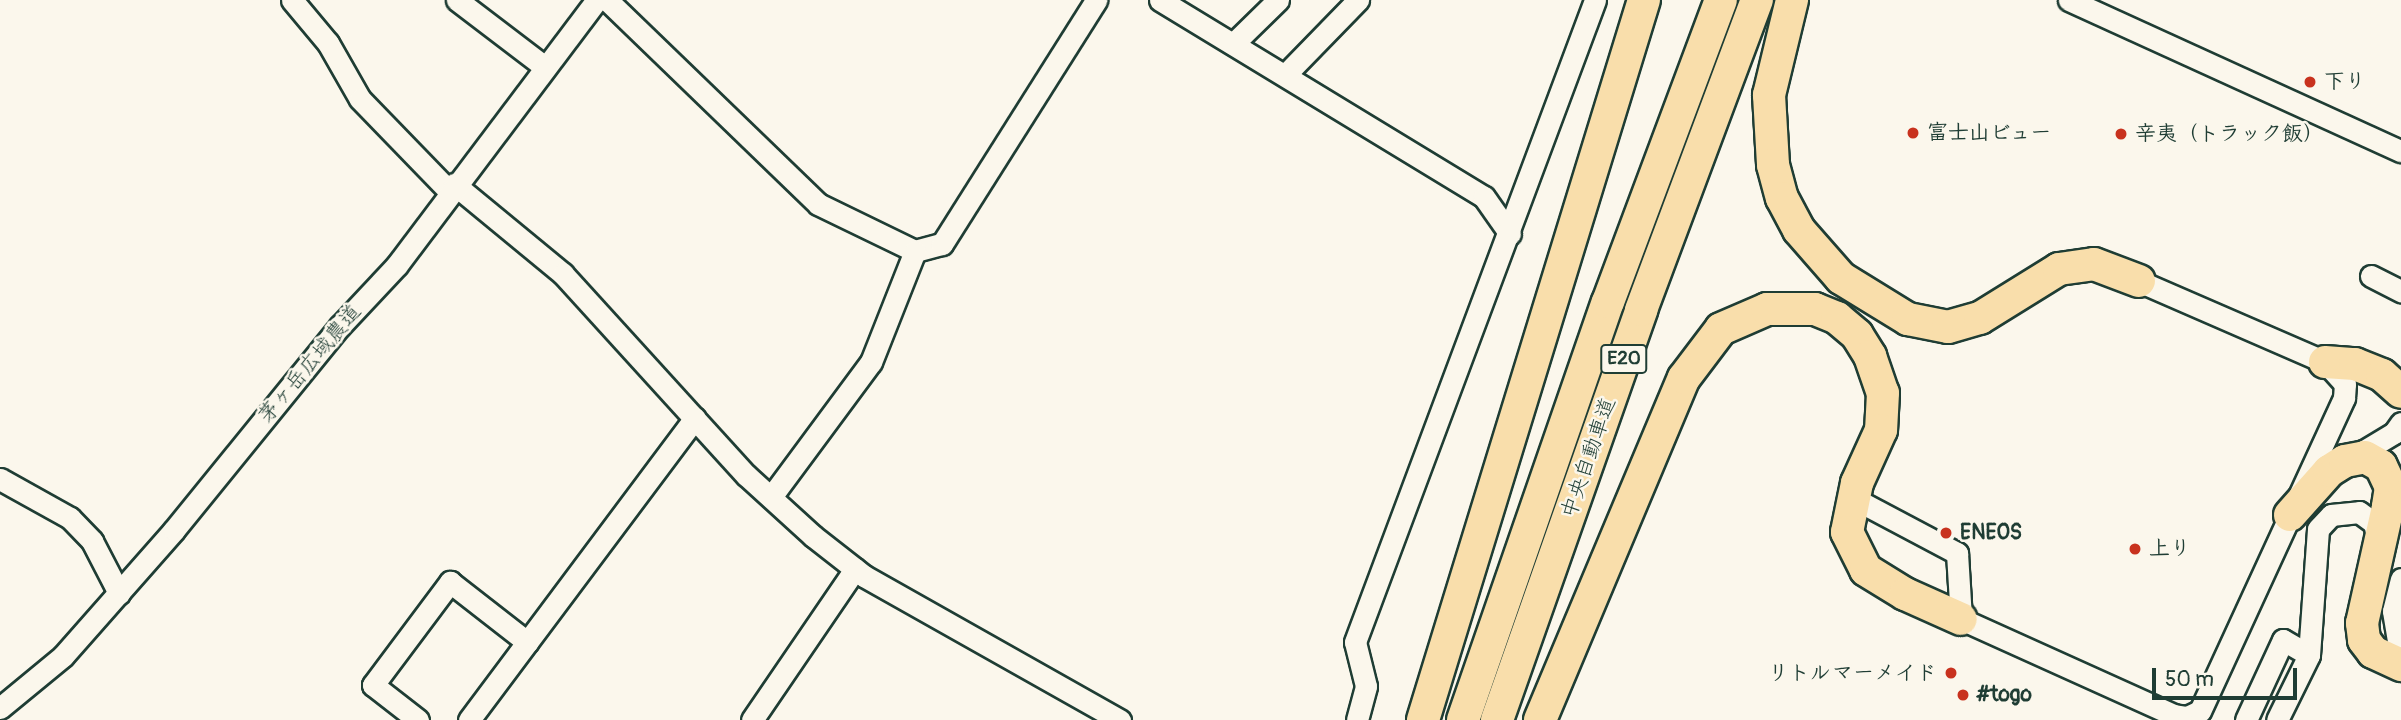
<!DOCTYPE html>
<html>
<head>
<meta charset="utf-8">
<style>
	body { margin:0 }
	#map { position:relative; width:2401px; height:720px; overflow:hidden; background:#fbf7ec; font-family:Pangolin,"Klee One",sans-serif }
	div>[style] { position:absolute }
	.roads { filter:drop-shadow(2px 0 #1f3d34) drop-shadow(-2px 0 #1f3d34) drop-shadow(0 2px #1f3d34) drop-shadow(0 -2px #1f3d34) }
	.minor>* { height:21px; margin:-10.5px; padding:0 10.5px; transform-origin:10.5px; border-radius:10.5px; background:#fbf7ec }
	.highway>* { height:32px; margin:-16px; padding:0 16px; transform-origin:16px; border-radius:16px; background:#f9deab }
	.dots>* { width:19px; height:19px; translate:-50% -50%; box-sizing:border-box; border:4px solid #fbf7ec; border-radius:50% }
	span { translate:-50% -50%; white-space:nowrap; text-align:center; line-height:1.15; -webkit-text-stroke:5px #fbf7ec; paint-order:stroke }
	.shield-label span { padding:2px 5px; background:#fbf7ec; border:2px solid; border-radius:5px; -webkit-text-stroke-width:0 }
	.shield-label { font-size:19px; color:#1f3d34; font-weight:700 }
	.poi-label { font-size:21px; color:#1f3d34; font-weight:700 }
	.left { translate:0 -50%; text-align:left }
	.right { translate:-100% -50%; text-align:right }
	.street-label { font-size:21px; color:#1f3d34 }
	.scale { position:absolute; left:2152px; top:668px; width:145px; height:32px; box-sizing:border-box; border:4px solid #1f3d34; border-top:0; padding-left:9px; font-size:21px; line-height:24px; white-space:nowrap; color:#1f3d34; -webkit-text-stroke:5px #fbf7ec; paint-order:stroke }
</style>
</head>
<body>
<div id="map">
	<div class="roads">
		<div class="minor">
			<div style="left:292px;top:0;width:56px;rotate:50.1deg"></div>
			<div style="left:328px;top:43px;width:64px;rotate:60.3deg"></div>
			<div style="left:360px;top:99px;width:128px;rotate:45.9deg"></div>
			<div style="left:457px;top:0;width:111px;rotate:37.3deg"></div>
			<div style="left:607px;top:0;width:293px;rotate:44deg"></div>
			<div style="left:818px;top:204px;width:108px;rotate:25.9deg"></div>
			<div style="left:915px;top:251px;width:28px;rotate:-15deg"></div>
			<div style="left:942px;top:244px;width:289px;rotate:-57.7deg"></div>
			<div style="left:1160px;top:0;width:379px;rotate:31.3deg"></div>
			<div style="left:1484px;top:197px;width:45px;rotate:54.9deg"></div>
			<div style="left:2069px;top:0;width:365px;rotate:24.5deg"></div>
			<div style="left:1233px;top:44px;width:63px;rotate:-44.4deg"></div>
			<div style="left:1285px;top:75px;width:105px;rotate:-45.8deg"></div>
			<div style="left:454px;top:184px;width:141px;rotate:39.5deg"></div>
			<div style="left:563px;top:274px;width:272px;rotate:47.7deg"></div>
			<div style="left:746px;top:475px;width:91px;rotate:42.3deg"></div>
			<div style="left:813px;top:536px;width:65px;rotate:38.1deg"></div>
			<div style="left:864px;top:576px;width:294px;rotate:29.4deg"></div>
			<div style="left:2371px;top:276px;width:34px;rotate:27deg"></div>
			<div style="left:2354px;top:457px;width:47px;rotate:-31deg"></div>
			<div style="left:2394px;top:433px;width:12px;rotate:-55deg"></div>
			<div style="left:0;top:479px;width:80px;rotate:29.1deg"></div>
			<div style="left:70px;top:518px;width:32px;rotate:46deg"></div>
			<div style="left:92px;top:541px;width:59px;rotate:62.6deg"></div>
			<div style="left:771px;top:497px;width:168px;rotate:-53.5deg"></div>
			<div style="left:871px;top:362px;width:119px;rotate:-68.4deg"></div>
			<div style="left:1853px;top:498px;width:118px;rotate:27.9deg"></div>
			<div style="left:1957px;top:553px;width:66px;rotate:86.5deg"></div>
			<div style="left:1961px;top:619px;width:234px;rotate:24.3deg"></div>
			<div style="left:2174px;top:715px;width:13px;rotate:9deg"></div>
			<div style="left:2187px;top:717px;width:14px;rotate:-25deg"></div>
			<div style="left:2200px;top:711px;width:345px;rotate:-65.3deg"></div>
			<div style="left:2344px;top:398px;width:14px;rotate:-86deg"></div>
			<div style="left:2345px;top:384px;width:30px;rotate:-132deg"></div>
			<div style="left:2325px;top:362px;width:203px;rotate:-156.5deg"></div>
			<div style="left:2401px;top:579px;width:33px;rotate:104deg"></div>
			<div style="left:2393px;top:611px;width:49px;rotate:80.5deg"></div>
			<div style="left:2309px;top:655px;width:126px;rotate:-85.9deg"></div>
			<div style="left:2318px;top:529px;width:19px;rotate:-47deg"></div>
			<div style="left:2331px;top:515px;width:28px;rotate:-6deg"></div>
			<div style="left:2359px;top:512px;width:19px;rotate:36deg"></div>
			<div style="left:2374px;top:523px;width:18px;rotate:77deg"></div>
			<div style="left:0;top:708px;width:82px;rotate:-39.5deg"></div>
			<div style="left:63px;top:656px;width:168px;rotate:-48.6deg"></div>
			<div style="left:174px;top:530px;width:263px;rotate:-50.9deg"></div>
			<div style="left:340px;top:326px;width:83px;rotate:-46.9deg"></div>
			<div style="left:397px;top:265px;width:332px;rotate:-53deg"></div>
			<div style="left:418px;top:720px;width:57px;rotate:-142.1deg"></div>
			<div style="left:373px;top:685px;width:129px;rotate:-53.2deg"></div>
			<div style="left:450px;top:582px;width:98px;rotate:37.9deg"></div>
			<div style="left:469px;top:720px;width:377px;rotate:-53.2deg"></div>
			<div style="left:752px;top:720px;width:183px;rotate:-55.7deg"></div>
			<div style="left:1357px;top:720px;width:35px;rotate:-75deg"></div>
			<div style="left:1366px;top:686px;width:45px;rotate:-104deg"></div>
			<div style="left:1355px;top:642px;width:685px;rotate:-69.5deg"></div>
			<div style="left:2246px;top:720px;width:88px;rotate:-65.2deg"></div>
			<div style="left:2283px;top:640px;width:30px;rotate:30deg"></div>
			<div style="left:2309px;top:655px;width:72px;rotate:116.2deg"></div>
		</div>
		<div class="highway">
			<div style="left:1792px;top:0;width:98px;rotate:103.6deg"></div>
			<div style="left:1769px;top:95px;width:70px;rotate:86.7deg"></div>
			<div style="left:1773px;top:165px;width:34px;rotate:75deg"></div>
			<div style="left:1782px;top:198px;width:36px;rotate:62deg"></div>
			<div style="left:1799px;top:230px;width:64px;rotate:48.8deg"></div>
			<div style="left:1841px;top:278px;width:79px;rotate:31.5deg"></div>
			<div style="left:1908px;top:319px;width:41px;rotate:11.3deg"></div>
			<div style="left:1948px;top:327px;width:33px;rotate:-16deg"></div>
			<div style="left:1980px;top:318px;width:93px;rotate:-31.8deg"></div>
			<div style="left:2059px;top:269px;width:35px;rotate:-8deg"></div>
			<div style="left:2094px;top:264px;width:48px;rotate:20.7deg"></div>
			<div style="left:2325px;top:362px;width:30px;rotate:4deg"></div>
			<div style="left:2355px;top:364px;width:29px;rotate:22deg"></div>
			<div style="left:2382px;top:375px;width:25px;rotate:42deg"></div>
			<div style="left:2290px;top:515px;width:59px;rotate:-48.4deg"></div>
			<div style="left:2329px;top:471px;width:19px;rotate:-32deg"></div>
			<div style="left:2345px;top:461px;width:20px;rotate:-11deg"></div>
			<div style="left:2365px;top:457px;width:18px;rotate:29deg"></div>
			<div style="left:2381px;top:466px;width:23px;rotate:65deg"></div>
			<div style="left:2391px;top:487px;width:20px;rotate:99deg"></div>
			<div style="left:2388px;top:507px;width:119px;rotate:102.6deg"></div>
			<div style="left:2362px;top:623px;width:17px;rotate:83deg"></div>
			<div style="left:2364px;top:640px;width:15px;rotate:53deg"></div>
			<div style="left:2373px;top:652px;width:31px;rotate:25deg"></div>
			<div style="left:1423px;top:720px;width:753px;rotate:-72.94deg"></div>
			<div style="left:1463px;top:720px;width:442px;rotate:-70.9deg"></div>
			<div style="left:1608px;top:302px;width:322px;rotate:-69.5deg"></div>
			<div style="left:1497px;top:720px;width:435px;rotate:-70.6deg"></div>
			<div style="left:1641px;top:310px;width:331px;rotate:-69.5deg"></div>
			<div style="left:1540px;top:720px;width:371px;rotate:-67.2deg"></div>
			<div style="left:1684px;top:378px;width:61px;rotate:-52.9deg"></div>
			<div style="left:1721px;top:329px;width:50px;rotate:-23.5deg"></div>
			<div style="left:1767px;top:309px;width:48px"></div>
			<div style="left:1815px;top:309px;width:24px;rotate:22deg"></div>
			<div style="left:1837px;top:318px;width:26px;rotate:40deg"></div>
			<div style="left:1857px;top:335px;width:25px;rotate:58deg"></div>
			<div style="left:1870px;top:356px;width:39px;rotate:71deg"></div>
			<div style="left:1883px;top:393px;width:37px;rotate:93deg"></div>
			<div style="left:1881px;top:430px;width:58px;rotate:114.4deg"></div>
			<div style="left:1857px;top:483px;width:50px;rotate:101.5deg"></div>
			<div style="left:1847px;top:532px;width:42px;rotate:63.4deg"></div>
			<div style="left:1866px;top:570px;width:46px;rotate:31.6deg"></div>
			<div style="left:1905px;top:594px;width:61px;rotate:24.1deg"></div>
		</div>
	</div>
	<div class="dots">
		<div style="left:2310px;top:82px;background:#c8321e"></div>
		<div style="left:1913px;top:133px;background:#c8321e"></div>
		<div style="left:2121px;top:134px;background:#c8321e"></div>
		<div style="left:1946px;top:533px;background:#c8321e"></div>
		<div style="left:2135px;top:549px;background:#c8321e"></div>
		<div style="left:1951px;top:673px;background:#c8321e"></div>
		<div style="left:1963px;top:695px;background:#c8321e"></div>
	</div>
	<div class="shield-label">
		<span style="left:1624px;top:359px">E20</span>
	</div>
	<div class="poi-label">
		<span class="left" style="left:2324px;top:82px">下り</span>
		<span class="left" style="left:1927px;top:133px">富士山ビュー</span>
		<span class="left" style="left:2135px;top:134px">辛夷（トラック飯）</span>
		<span class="left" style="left:1960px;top:533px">ENEOS</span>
		<span class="left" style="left:2149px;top:549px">上り</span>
		<span class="right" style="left:1937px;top:673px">リトルマーメイド</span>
		<span class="left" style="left:1977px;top:695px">#togo</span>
	</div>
	<div class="street-label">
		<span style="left:310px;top:364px;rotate:-50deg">茅ヶ岳広域農道</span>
		<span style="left:1589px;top:458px;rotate:-71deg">中央自動車道</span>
	</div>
	<div class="scale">50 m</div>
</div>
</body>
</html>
